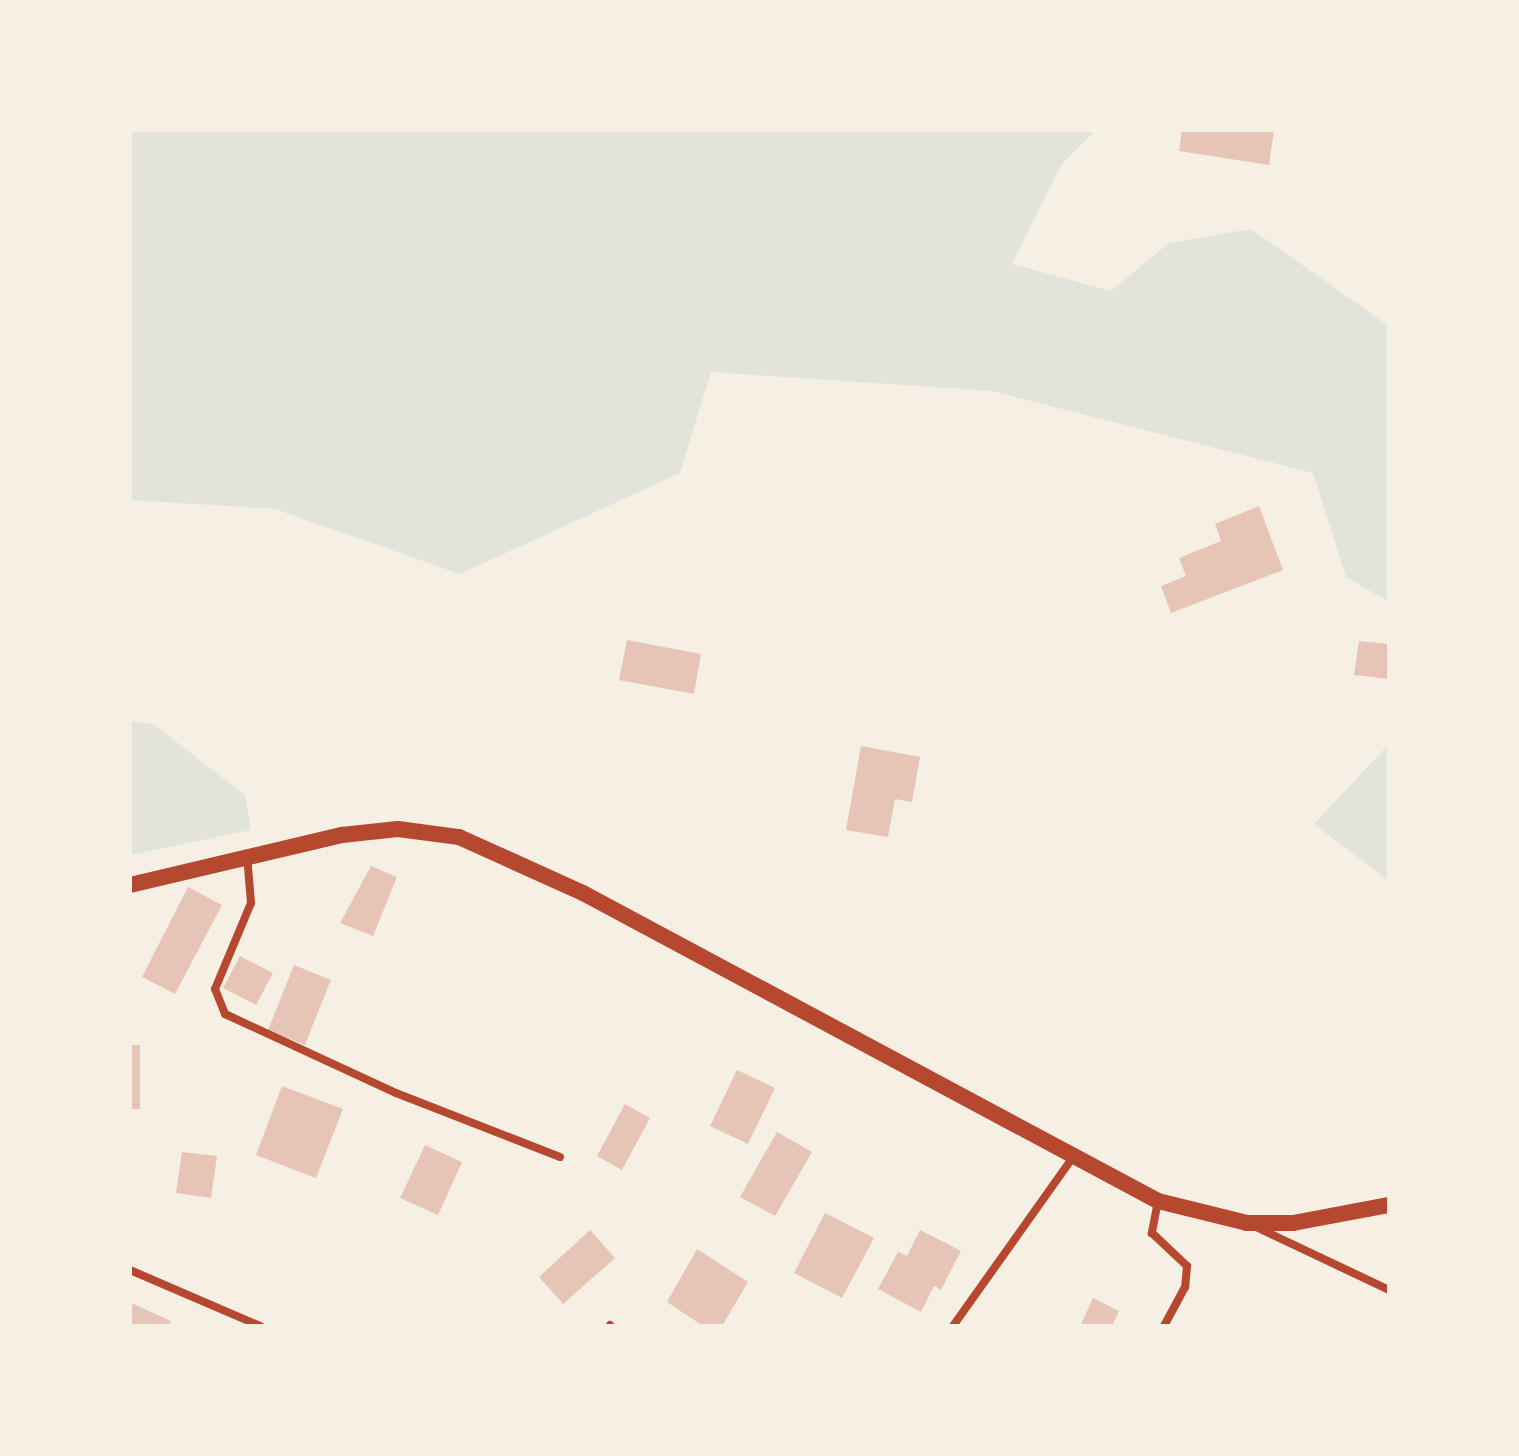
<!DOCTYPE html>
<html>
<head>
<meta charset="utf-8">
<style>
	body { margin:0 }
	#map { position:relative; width:1519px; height:1456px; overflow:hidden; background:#f6efe4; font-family:Georgia,serif }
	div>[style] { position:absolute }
	.green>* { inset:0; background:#e2e4dc }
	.building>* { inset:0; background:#e6c5b7 }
	.minor>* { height:8px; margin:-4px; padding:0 4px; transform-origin:4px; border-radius:4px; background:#b5482f }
	.secondary>* { height:16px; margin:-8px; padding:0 8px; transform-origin:8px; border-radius:8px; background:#b5482f }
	span { translate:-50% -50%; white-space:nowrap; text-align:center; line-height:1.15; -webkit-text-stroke:7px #f6efe4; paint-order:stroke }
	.frame { position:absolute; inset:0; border:132px solid #f6efe4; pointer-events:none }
</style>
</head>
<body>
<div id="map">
	<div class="green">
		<div style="clip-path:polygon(130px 130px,1096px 130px,1061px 165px,1012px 264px,1111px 291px,1169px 243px,1251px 229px,1389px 326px,1389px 602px,1346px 577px,1313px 473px,992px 391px,711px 372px,680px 473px,460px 574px,275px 509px,130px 500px)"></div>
		<div style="clip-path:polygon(130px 721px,153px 724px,245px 795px,251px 830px,130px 855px)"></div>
		<div style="clip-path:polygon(1389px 744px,1389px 881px,1314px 824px)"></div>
	</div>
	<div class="building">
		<div style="clip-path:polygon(1182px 130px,1274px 130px,1269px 165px,1179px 151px)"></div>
		<div style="clip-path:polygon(1259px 506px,1283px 570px,1171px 613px,1161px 586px,1186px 576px,1179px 558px,1221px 541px,1215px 524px)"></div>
		<div style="clip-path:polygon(627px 640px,701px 654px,694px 694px,619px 680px)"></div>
		<div style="clip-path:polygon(1359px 641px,1389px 644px,1389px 679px,1354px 675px)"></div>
		<div style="clip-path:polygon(861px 746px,920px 757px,912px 802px,895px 799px,888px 837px,846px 830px)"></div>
		<div style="clip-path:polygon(371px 866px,397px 877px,373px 936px,340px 923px)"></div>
		<div style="clip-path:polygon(188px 887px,222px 905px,175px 994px,142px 977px)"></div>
		<div style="clip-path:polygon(240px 956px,273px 973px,256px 1005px,223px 988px)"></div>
		<div style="clip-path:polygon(294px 965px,331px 980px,305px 1045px,268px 1030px)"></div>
		<div style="clip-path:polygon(130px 1045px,140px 1045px,140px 1109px,130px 1109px)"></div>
		<div style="clip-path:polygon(737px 1070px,775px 1088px,748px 1144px,710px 1126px)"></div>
		<div style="clip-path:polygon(282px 1086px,343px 1109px,316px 1178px,256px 1155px)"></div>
		<div style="clip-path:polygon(625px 1104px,650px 1118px,622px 1170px,597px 1156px)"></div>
		<div style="clip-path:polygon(777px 1132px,812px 1152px,775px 1216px,740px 1197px)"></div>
		<div style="clip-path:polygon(425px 1145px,462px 1162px,438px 1215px,400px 1198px)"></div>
		<div style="clip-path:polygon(182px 1152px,217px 1156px,211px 1198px,176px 1193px)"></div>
		<div style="clip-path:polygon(825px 1213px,874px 1238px,842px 1298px,794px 1273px)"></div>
		<div style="clip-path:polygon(590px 1230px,615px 1258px,563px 1304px,539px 1277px)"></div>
		<div style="clip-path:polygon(920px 1230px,961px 1251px,941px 1290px,934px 1286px,921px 1312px,878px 1289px,898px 1252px,907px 1256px)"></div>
		<div style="clip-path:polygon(697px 1249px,748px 1282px,722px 1326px,703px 1326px,667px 1302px)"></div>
		<div style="clip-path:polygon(1093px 1298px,1119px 1311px,1112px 1326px,1080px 1326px)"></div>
		<div style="clip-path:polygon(131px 1303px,171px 1321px,169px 1326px,130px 1326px)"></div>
	</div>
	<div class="minor">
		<div style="left:247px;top:855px;width:48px;rotate:85.2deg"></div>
		<div style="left:251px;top:903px;width:93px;rotate:112.7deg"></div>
		<div style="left:215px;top:989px;width:27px;rotate:68deg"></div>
		<div style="left:225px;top:1014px;width:188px;rotate:24.8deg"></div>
		<div style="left:396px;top:1093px;width:176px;rotate:21.3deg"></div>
		<div style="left:1158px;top:1201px;width:33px;rotate:101deg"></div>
		<div style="left:1152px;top:1233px;width:48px;rotate:43.3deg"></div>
		<div style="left:1187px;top:1266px;width:21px;rotate:95deg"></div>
		<div style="left:1185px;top:1287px;width:44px;rotate:118.3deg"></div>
		<div style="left:1256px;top:1227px;width:147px;rotate:25.3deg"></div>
		<div style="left:130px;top:1270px;width:142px;rotate:23.3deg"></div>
		<div style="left:610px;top:1325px;width:1px;rotate:45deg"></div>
		<div style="left:953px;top:1326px;width:207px;rotate:-54.6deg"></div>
	</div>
	<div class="secondary">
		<div style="left:130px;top:885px;width:218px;rotate:-13.3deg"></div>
		<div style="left:342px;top:835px;width:56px;rotate:-6.1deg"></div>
		<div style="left:398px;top:829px;width:62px;rotate:7.5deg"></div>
		<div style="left:459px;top:837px;width:136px;rotate:24.3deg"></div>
		<div style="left:583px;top:893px;width:652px;rotate:28.18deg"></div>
		<div style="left:1158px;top:1201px;width:92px;rotate:13.9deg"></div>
		<div style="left:1247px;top:1223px;width:46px"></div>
		<div style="left:1293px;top:1223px;width:98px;rotate:-10.6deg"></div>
	</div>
	<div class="frame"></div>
</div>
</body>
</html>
